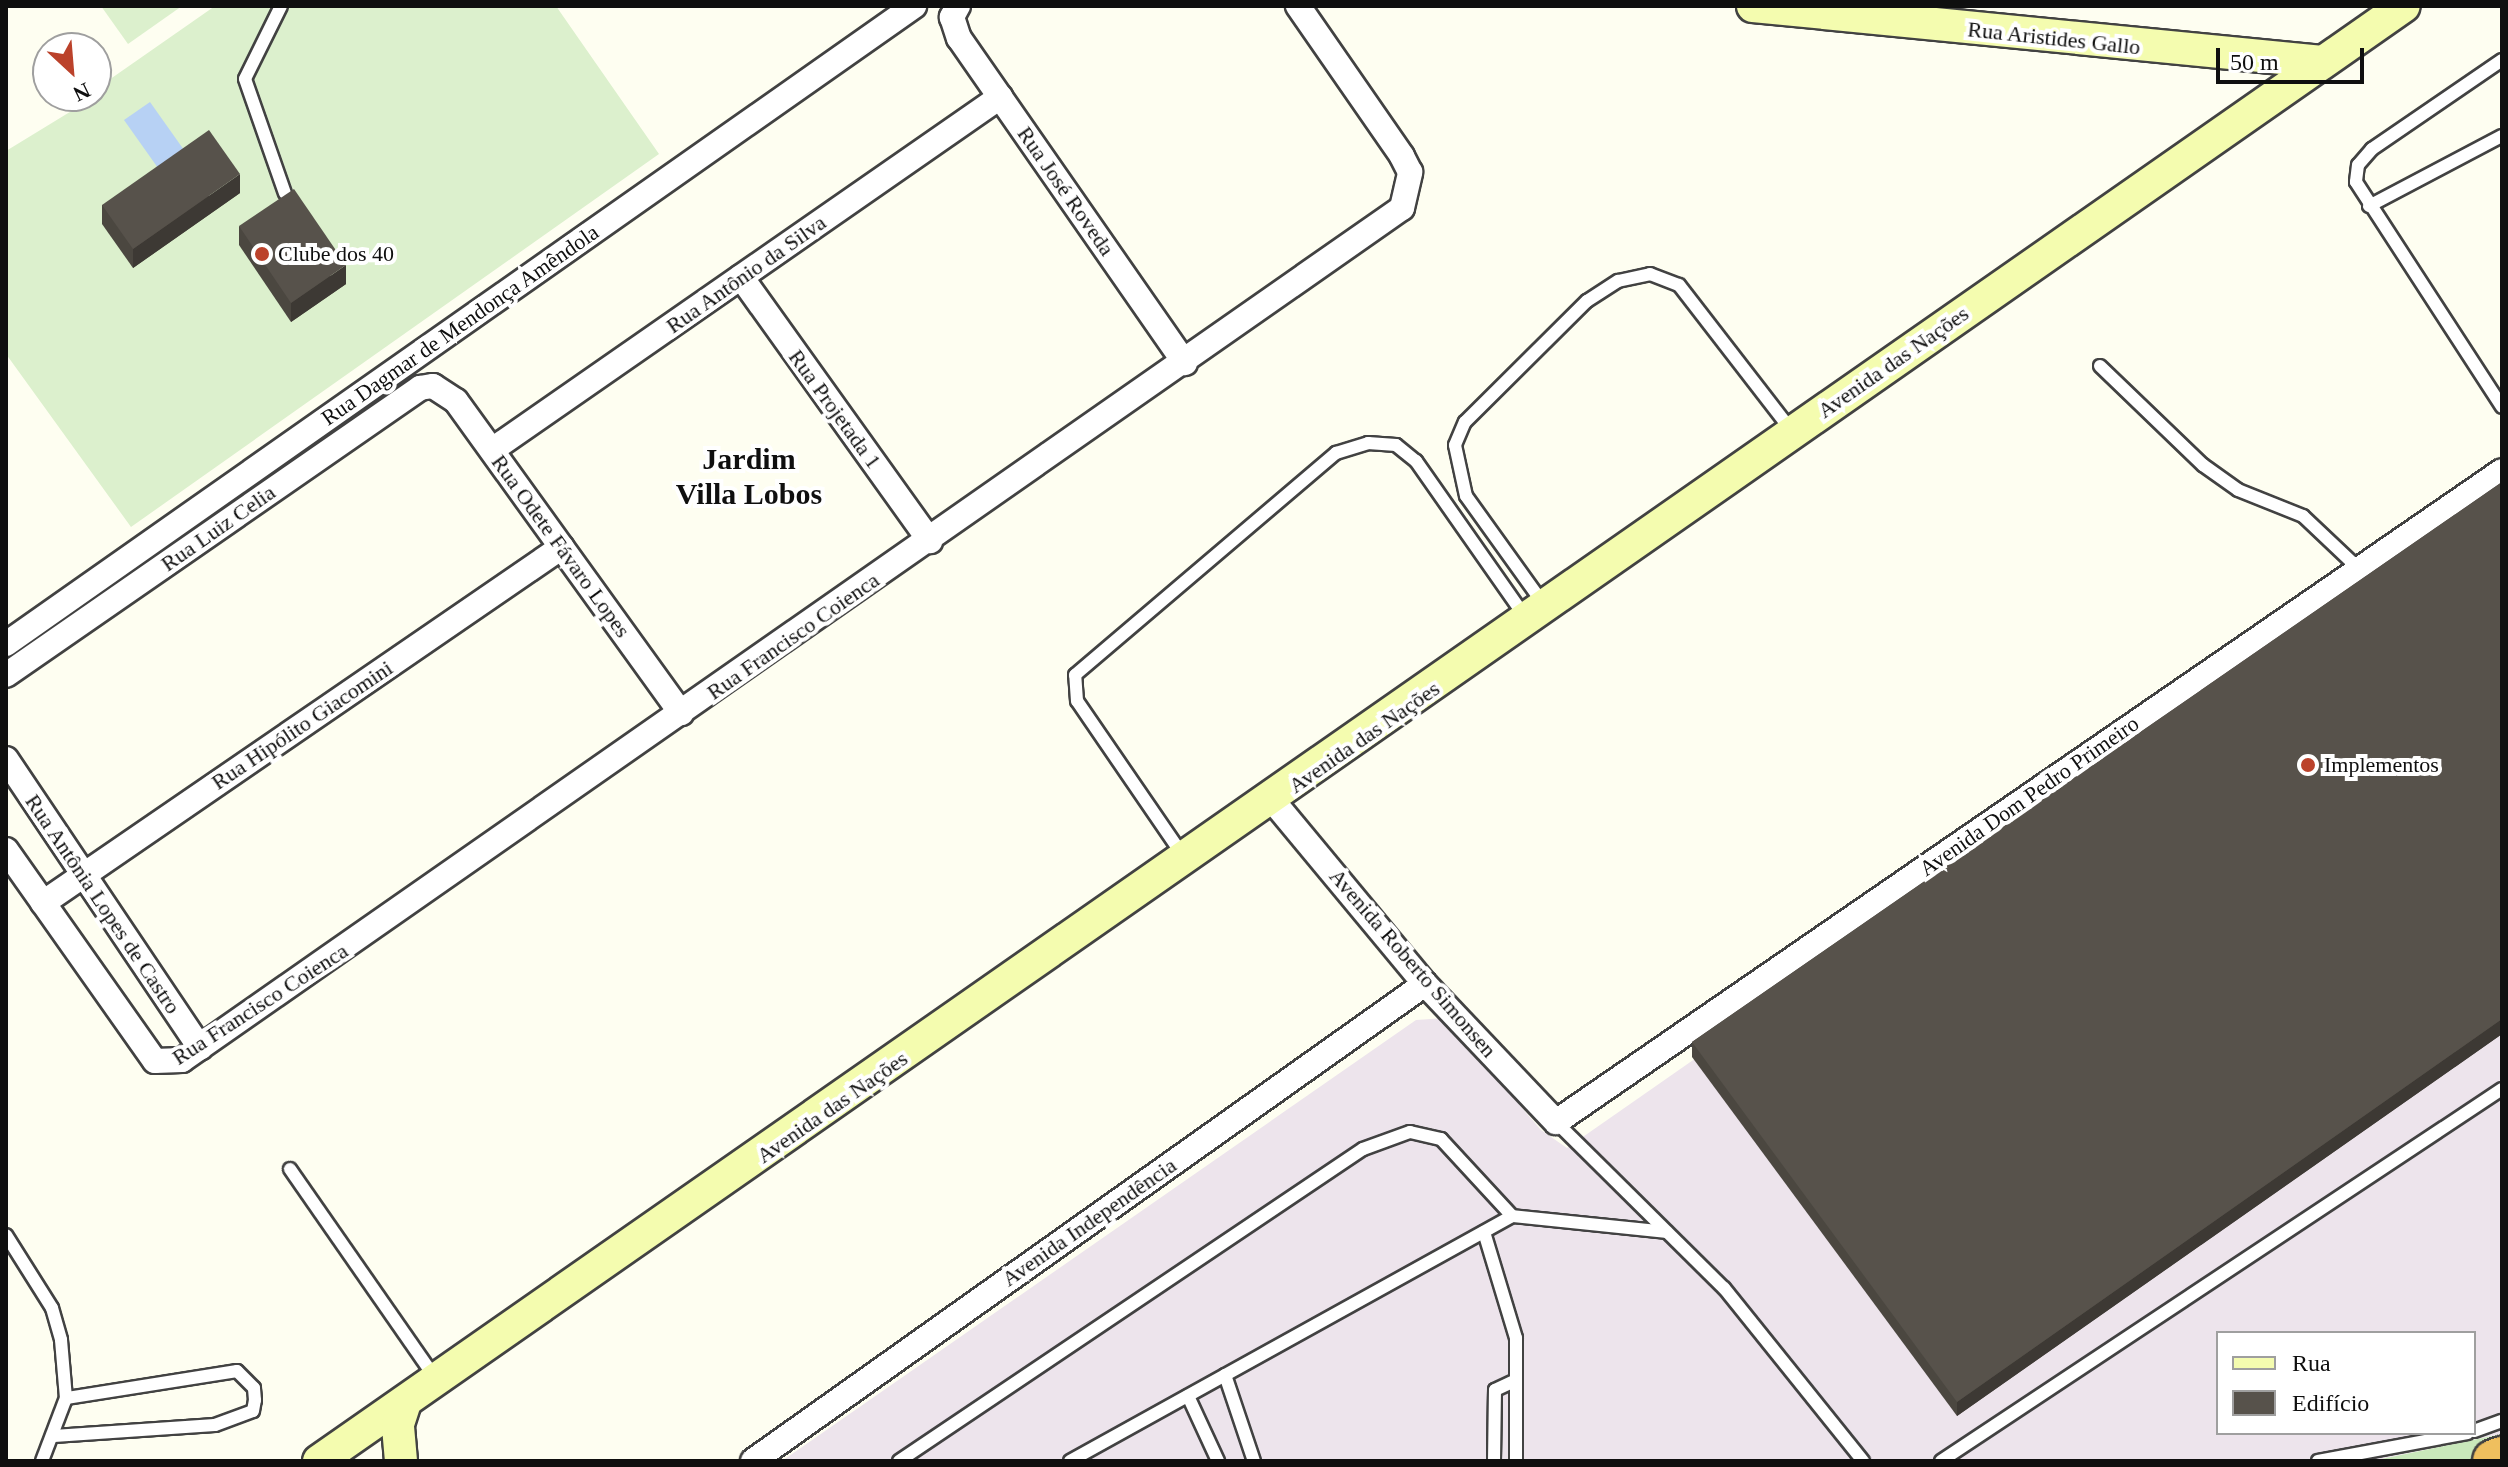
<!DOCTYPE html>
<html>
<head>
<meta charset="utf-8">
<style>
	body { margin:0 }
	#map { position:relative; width:2508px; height:1467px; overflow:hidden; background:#fefef1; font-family:"Times New Roman",serif }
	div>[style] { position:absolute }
	.industrial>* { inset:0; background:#ede4ec }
	.green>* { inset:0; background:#c9e8bb }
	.pitch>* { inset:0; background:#dcf0cd }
	.water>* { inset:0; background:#b7d1f4 }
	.roads { filter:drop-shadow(2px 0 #424242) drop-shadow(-2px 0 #424242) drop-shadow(0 2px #424242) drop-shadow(0 -2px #424242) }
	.lane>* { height:12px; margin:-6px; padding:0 6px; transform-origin:6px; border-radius:6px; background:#fff }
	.street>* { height:24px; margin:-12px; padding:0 12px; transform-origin:12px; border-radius:12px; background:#fff }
	.secondary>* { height:32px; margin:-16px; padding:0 16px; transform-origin:16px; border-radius:16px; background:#f4fcaf }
	.highway>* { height:42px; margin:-21px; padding:0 21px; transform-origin:21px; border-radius:21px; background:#efbf5e }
	.wall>* { inset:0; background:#4b4740 }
	.shaded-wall>* { inset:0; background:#3d3934 }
	.building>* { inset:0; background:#57524b }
	.dots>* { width:22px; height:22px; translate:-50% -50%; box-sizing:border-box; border:4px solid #fff; border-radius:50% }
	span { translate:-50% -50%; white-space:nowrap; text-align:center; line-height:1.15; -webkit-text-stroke:8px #fff; paint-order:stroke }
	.street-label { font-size:22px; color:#0f0f0f }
	.poi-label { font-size:22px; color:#0f0f0f }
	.left { translate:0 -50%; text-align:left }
	.district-label { font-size:30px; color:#0f0f0f; font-weight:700 }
	.frame { position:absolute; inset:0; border:8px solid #0f0f0f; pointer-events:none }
	.legend { position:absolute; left:2216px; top:1331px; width:260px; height:104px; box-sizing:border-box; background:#fff; border:2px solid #9f9f9f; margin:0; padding:10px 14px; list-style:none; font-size:24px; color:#0f0f0f }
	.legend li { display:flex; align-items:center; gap:16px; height:40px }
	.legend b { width:40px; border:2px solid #9f9f9f }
	.north { position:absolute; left:32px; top:32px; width:80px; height:80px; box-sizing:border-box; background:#fff; border:2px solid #9f9f9f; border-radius:50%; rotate:154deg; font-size:22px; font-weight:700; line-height:32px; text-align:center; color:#0f0f0f }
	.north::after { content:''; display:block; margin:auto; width:28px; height:36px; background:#bb422b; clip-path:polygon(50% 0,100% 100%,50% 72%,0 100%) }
	.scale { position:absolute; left:2216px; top:48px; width:148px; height:36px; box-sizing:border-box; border:4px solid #0f0f0f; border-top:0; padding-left:10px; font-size:24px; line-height:28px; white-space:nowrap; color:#0f0f0f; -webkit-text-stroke:6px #fff; paint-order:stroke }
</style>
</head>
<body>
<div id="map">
	<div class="industrial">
		<div style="clip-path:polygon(evenodd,2502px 496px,2502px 1434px,2372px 1461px,782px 1461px,1416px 1020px,1445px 1018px,1541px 1130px,1567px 1148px,2502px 496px,2218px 1333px,2474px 1333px,2474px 1433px,2218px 1433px,2218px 1333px)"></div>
	</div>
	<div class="green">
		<div style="clip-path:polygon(2502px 1434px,2502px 1452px,2474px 1461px,2372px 1461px)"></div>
	</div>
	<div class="pitch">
		<div style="clip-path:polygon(101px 6px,182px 6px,128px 44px)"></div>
		<div style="clip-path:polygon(215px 6px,556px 6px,659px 154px,131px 527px,6px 354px,6px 151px,96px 96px,96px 89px)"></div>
	</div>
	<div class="water">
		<div style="clip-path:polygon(150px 102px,184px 150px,158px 168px,124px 120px)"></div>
	</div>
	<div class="roads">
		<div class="lane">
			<div style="left:281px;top:6px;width:81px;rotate:116.3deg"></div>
			<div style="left:245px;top:79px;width:121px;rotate:70.7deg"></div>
			<div style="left:2502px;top:60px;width:158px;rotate:145.6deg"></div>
			<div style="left:2372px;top:149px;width:21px;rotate:131deg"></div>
			<div style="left:2358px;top:165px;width:17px;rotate:97deg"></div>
			<div style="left:2356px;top:182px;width:268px;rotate:57deg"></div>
			<div style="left:2369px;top:206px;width:150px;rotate:-27.8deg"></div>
			<div style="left:2100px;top:366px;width:143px;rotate:43.9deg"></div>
			<div style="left:2203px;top:465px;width:43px;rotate:35.5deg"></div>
			<div style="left:2238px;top:490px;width:70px;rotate:21.8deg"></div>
			<div style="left:2303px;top:516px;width:77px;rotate:43.4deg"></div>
			<div style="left:1545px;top:606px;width:135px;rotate:-125.7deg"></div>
			<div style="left:1466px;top:496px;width:52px;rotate:-102.2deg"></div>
			<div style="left:1455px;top:445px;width:25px;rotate:-67deg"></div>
			<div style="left:1465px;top:422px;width:172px;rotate:-44.8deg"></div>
			<div style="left:1587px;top:301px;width:37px;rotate:-33deg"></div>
			<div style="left:1618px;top:281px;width:33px;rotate:-12deg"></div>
			<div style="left:1650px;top:274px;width:31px;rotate:21deg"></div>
			<div style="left:1679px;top:285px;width:183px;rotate:52.3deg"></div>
			<div style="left:1184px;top:857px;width:189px;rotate:-124.4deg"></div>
			<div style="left:1077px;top:701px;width:26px;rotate:-94deg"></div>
			<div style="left:1075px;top:675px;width:343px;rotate:-40.4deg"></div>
			<div style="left:1336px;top:453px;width:34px;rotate:-17deg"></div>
			<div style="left:1368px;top:443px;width:28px;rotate:4deg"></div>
			<div style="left:1396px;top:445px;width:26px;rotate:39deg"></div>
			<div style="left:1416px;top:461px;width:192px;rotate:55deg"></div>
			<div style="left:1556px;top:1122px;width:236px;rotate:44.7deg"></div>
			<div style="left:1724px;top:1288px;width:222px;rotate:51.2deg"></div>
			<div style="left:290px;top:1169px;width:254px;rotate:55.2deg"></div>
			<div style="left:1484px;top:1232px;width:111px;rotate:73.2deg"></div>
			<div style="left:1516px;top:1338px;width:123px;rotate:90deg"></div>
			<div style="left:6px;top:1235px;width:86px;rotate:57.8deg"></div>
			<div style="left:52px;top:1308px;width:33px;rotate:74deg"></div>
			<div style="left:61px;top:1340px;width:58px;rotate:85.1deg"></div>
			<div style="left:66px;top:1398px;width:67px;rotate:110.9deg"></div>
			<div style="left:1225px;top:1375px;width:91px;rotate:71.4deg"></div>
			<div style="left:1188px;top:1396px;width:72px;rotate:65.2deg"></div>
			<div style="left:2474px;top:1431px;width:30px;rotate:-20deg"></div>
			<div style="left:54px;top:1436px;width:161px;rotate:-3.9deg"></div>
			<div style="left:215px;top:1425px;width:40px;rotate:-20.2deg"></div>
			<div style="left:253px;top:1411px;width:11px;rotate:-80deg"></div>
			<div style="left:255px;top:1400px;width:12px;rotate:-95deg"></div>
			<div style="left:254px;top:1388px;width:24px;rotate:-135deg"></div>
			<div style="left:237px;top:1371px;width:173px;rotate:171deg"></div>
			<div style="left:899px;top:1461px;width:559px;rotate:-33.92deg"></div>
			<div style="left:1363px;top:1149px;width:50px;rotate:-19.9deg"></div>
			<div style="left:1410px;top:1132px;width:32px;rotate:13deg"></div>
			<div style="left:1441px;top:1139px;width:105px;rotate:47.3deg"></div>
			<div style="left:1070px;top:1461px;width:505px;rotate:-29deg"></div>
			<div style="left:1512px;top:1216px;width:155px;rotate:5.9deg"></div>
			<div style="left:1494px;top:1461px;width:71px;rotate:-89.2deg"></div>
			<div style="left:1495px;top:1390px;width:23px;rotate:-25deg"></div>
			<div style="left:1941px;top:1461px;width:673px;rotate:-33.55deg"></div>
			<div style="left:2318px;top:1461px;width:152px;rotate:-10.6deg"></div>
		</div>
		<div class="street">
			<div style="left:958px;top:6px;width:13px;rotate:119deg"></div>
			<div style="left:952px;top:17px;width:22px;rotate:72deg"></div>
			<div style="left:959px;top:38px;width:396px;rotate:55.2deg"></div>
			<div style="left:741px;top:277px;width:325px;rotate:54.4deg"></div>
			<div style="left:492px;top:450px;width:619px;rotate:-34.79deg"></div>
			<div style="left:6px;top:644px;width:1110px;rotate:-35.09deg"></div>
			<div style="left:6px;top:675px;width:504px;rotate:-34.73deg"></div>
			<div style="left:420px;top:388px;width:13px;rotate:-9deg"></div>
			<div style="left:433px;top:386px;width:27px;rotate:33deg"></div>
			<div style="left:456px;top:401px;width:385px;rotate:54.2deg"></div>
			<div style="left:6px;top:759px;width:348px;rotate:56.1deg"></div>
			<div style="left:1273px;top:801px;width:238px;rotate:50.3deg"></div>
			<div style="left:1425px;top:984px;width:190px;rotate:46.5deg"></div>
			<div style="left:1556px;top:1122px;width:1148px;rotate:-34.53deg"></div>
			<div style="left:6px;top:850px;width:258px;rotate:54.8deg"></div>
			<div style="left:155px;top:1061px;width:27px;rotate:-2deg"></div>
			<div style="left:182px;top:1060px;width:1488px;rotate:-34.93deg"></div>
			<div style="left:1402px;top:208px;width:37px;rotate:-77deg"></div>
			<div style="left:1410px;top:172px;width:18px;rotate:-117deg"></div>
			<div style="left:1402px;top:156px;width:183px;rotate:-124.7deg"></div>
			<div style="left:43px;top:903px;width:629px;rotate:-34.45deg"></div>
			<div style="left:753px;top:1461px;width:824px;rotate:-35.37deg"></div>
		</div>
		<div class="secondary">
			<div style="left:1753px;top:6px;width:572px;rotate:5.62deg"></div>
			<div style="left:319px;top:1461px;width:2542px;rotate:-34.91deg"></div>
			<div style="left:401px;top:1461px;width:37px;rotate:-95deg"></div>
			<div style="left:398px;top:1424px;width:23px;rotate:-72deg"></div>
		</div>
		<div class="highway">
			<div style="left:2494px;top:1461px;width:9px;rotate:-21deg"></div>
		</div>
	</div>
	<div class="wall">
		<div style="clip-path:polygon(240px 193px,133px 268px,102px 224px,102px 205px)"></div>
		<div style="clip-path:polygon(239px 226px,346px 284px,291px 322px,239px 245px)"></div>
		<div style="clip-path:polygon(2502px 482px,2502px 1034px,1957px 1416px,1692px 1057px,1692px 1042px)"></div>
	</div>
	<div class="shaded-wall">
		<div style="clip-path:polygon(240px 174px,240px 193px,133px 268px,133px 249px)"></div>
		<div style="clip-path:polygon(346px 265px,346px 284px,291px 322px,291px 303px)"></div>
		<div style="clip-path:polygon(2502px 1019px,2502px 1034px,1957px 1416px,1957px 1402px)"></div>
	</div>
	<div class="building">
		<div style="clip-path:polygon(209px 130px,240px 174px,133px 249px,102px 205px)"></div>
		<div style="clip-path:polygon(294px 189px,346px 265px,291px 303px,239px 226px)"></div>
		<div style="clip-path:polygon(2502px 482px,2502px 1019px,1957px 1402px,1692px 1042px)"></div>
	</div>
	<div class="dots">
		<div style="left:262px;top:254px;background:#bb422b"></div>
		<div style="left:2308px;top:765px;background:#bb422b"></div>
	</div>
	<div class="street-label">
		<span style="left:2054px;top:38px;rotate:6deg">Rua Aristides Gallo</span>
		<span style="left:1066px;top:191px;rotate:55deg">Rua José Roveda</span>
		<span style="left:746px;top:274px;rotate:-35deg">Rua Antônio da Silva</span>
		<span style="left:460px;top:325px;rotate:-35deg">Rua Dagmar de Mendonça Amêndola</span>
		<span style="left:1893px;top:362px;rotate:-35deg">Avenida das Nações</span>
		<span style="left:835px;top:409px;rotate:54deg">Rua Projetada 1</span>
		<span style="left:218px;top:528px;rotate:-35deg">Rua Luiz Celia</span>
		<span style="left:561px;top:546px;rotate:54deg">Rua Odete Fávaro Lopes</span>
		<span style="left:793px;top:636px;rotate:-35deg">Rua Francisco Coienca</span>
		<span style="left:302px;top:725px;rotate:-34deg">Rua Hipólito Giacomini</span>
		<span style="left:1364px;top:737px;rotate:-35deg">Avenida das Nações</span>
		<span style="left:2029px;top:796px;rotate:-35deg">Avenida Dom Pedro Primeiro</span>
		<span style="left:103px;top:904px;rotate:56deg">Rua Antônia Lopes de Castro</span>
		<span style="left:1413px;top:963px;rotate:49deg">Avenida Roberto Simonsen</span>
		<span style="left:260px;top:1004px;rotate:-33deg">Rua Francisco Coienca</span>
		<span style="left:832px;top:1107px;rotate:-35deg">Avenida das Nações</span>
		<span style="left:1089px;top:1222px;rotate:-35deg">Avenida Independência</span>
	</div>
	<div class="poi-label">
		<span class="left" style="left:278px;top:254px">Clube dos 40</span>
		<span class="left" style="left:2324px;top:765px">Implementos</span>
	</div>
	<div class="district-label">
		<span style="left:749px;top:476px">Jardim<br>Villa Lobos</span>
	</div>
	<div class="frame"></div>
	<ul class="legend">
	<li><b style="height:10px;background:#f4fcaf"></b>Rua</li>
	<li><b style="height:22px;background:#57524b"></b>Edifício</li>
	</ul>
	<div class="north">N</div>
	<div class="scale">50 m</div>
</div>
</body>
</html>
